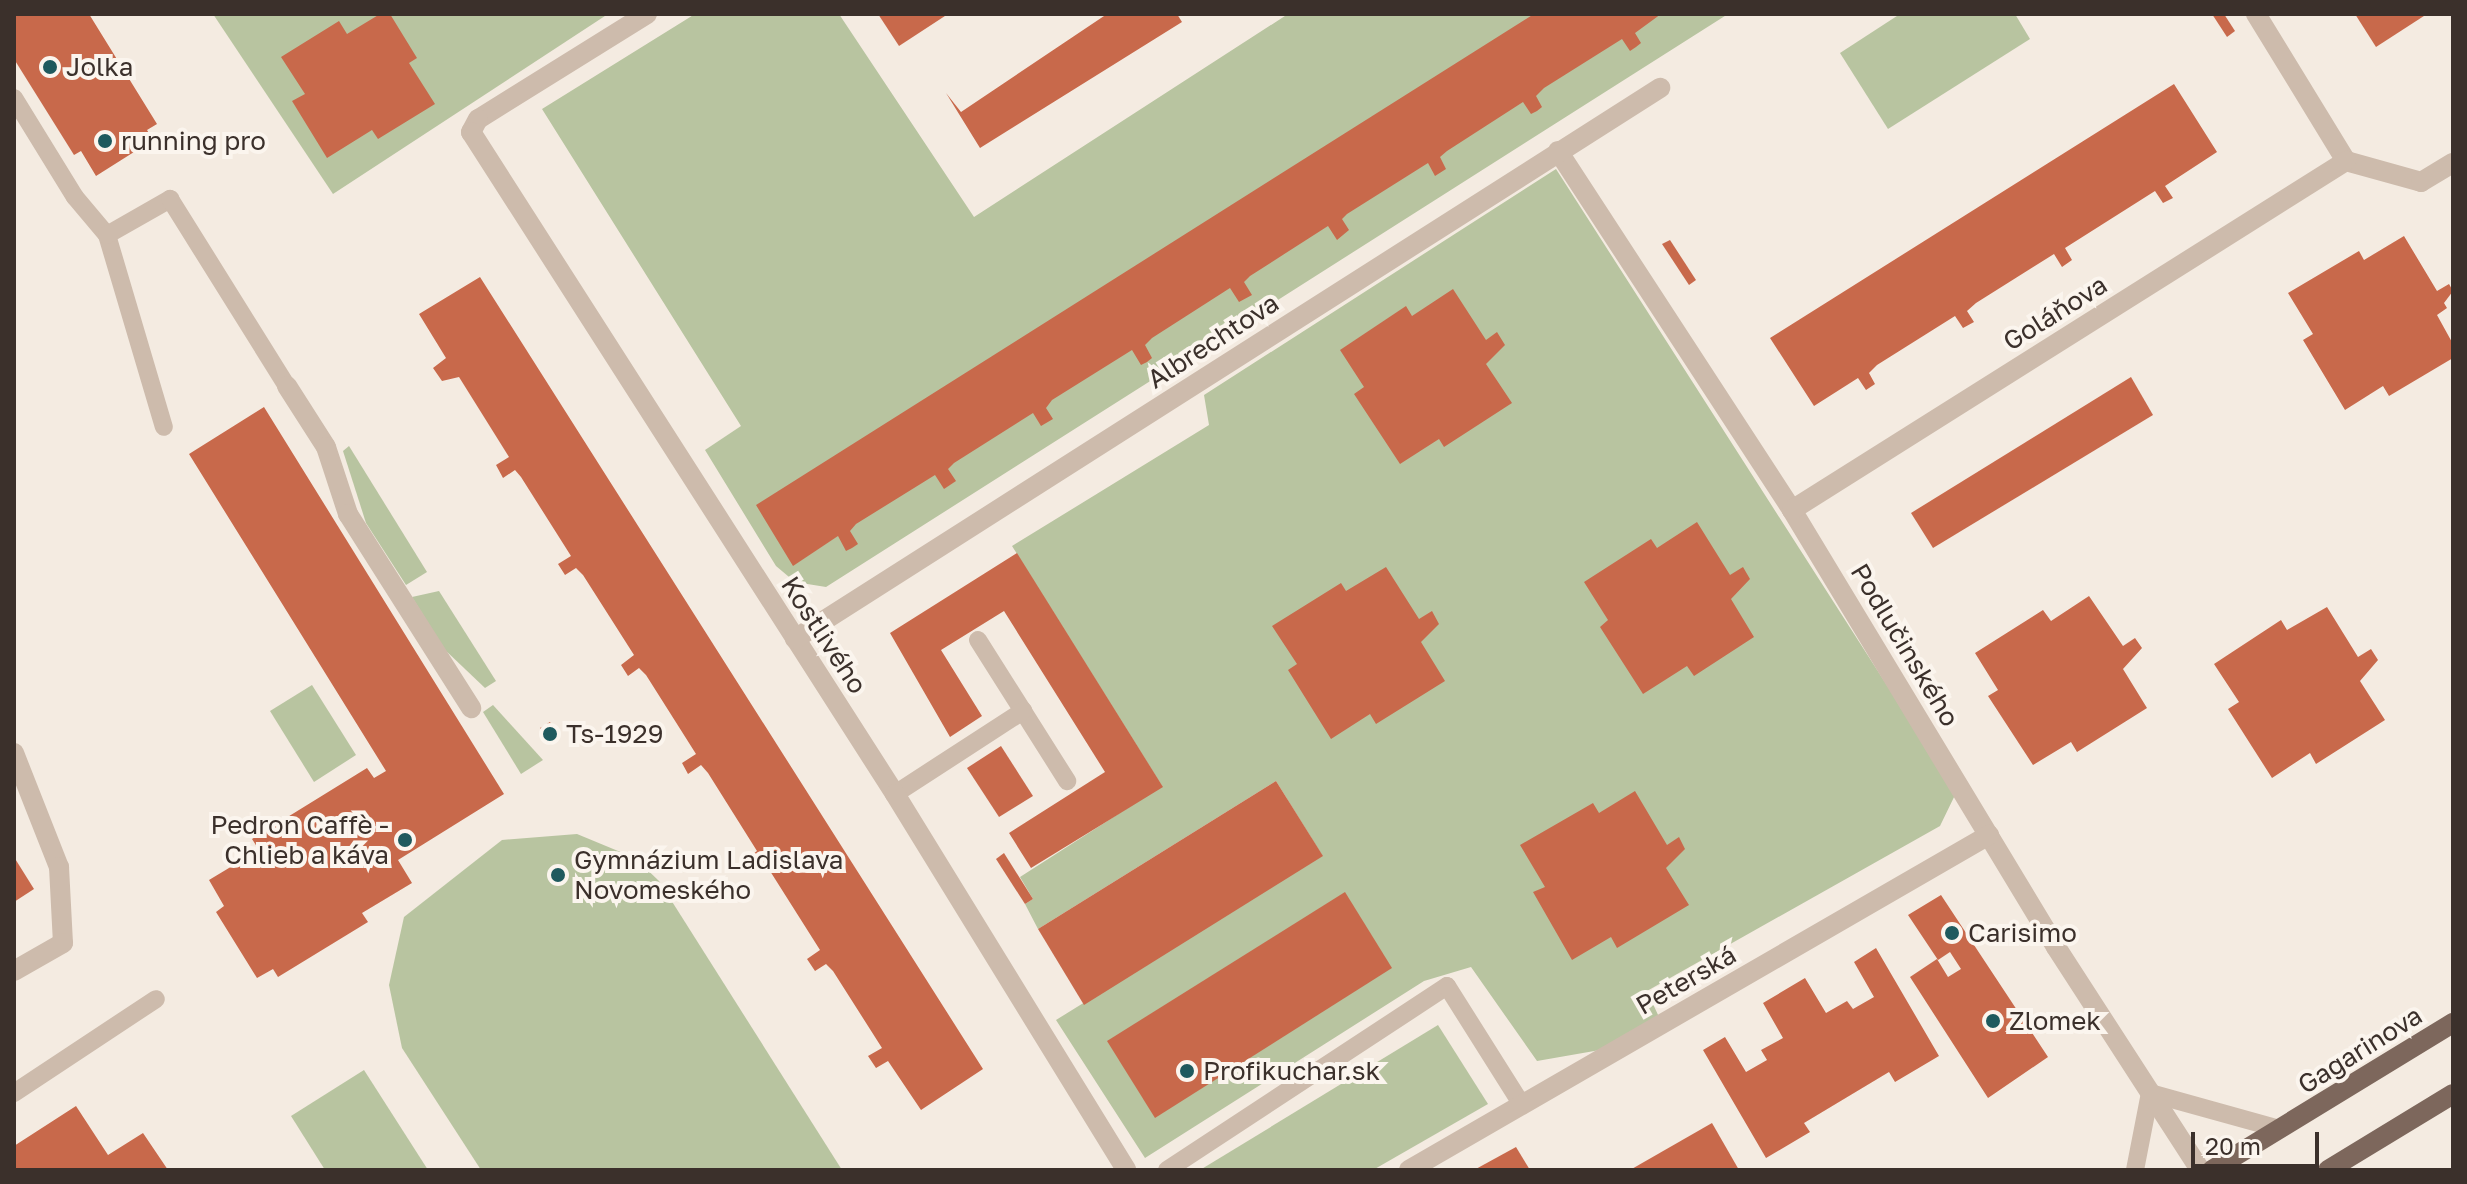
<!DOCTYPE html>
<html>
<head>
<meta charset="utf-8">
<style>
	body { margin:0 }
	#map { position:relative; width:2467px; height:1184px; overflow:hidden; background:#f4ebe1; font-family:"Golos Text",sans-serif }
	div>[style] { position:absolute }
	.green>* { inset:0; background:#b8c4a0 }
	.building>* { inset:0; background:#c8694b }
	.lane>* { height:18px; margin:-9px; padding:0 9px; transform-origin:9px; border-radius:9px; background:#cdbbac }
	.street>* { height:20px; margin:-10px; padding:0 10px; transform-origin:10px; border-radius:10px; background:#cdbbac }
	.primary>* { height:20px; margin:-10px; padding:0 10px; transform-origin:10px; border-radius:10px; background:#7d675c }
	.dots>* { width:22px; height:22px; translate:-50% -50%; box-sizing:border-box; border:4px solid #fbf5ee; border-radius:50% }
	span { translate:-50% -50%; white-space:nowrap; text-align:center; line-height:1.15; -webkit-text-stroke:8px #fbf5ee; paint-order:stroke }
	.poi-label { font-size:26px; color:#3b302b }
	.left { translate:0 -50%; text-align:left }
	.right { translate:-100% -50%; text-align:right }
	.street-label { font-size:26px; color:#3b302b }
	.frame { position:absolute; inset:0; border:16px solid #3b302b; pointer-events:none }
	.scale { position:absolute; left:2191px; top:1132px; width:128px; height:36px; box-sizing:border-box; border:4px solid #3b302b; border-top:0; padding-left:10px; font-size:24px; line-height:28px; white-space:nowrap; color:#3b302b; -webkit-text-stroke:6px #fbf5ee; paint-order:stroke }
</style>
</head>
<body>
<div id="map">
	<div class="green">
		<div style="clip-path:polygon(213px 14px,608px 14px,333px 194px)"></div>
		<div style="clip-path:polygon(695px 14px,839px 14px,974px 217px,1288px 14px,1728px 14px,826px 587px,795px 582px,776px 566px,705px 450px,741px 426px,542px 109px)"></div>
		<div style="clip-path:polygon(1900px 14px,2015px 14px,2030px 39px,1888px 129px,1840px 53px)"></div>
		<div style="clip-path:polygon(1556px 169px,1956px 793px,1940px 826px,1647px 991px,1659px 1017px,1600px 1050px,1537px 1061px,1471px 967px,1424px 981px,1145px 1158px,1056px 1020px,1322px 855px,1276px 781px,1038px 929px,1025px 904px,1033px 899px,1020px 877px,1162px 786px,1012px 546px,1209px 425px,1204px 395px)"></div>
		<div style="clip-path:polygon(349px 446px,427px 572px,406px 585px,366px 523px,343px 451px)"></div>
		<div style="clip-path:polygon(439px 591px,496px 681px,485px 688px,444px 649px,412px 597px)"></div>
		<div style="clip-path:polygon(312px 685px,356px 755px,314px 782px,270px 711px)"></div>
		<div style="clip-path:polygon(493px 705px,543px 760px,521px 774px,483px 712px)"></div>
		<div style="clip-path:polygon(577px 834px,635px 858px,659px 881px,842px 1170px,481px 1170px,402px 1048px,389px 985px,404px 917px,502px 840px)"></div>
		<div style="clip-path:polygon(1438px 1025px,1488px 1104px,1373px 1170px,1200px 1170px)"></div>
		<div style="clip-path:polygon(364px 1070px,428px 1170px,325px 1170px,291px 1116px)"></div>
	</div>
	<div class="building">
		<div style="clip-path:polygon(14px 14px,89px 14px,157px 124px,147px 130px,153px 140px,96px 176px,81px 151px,74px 155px,14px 59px)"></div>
		<div style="clip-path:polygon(380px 14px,390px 14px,417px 58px,409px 63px,435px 104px,378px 139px,372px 130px,327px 158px,292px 101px,305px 94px,281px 57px,339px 21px,347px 34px)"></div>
		<div style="clip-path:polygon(878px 14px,948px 14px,899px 46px)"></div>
		<div style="clip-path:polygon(1107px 14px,1177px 14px,1182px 22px,980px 148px,946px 93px,961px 112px)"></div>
		<div style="clip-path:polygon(1534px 14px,1661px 14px,1635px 33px,1641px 43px,1636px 47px,1630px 51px,1622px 39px,1544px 88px,1536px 96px,1542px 107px,1537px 111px,1531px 114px,1523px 102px,1447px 151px,1440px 157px,1446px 169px,1435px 176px,1428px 163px,1347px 214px,1342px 219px,1349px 230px,1337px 240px,1328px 226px,1250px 276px,1244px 282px,1252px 295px,1239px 302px,1230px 288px,1152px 338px,1145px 345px,1152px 358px,1147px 362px,1141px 365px,1132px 350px,1052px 400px,1046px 408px,1053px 419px,1041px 426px,1033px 413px,954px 463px,948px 469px,956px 481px,944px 489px,935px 475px,856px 524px,850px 531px,858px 544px,852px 548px,846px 551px,838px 536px,793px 566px,756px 505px)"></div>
		<div style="clip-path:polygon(2212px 14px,2224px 14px,2235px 31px,2227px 37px)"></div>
		<div style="clip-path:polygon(2355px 14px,2427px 14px,2376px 47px)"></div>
		<div style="clip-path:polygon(2174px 84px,2217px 152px,2165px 186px,2173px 198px,2163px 203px,2155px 191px,2065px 248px,2072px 260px,2062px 267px,2054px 254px,1976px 303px,1967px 311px,1974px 322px,1963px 328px,1955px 316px,1877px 365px,1869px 373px,1875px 384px,1866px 390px,1858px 378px,1814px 406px,1770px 338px)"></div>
		<div style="clip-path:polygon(2404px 236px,2437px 291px,2449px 284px,2453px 291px,2444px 303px,2447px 308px,2437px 315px,2453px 344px,2453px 358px,2389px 396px,2383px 386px,2345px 410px,2303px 340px,2313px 334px,2288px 293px,2359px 251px,2364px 260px)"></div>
		<div style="clip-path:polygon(1670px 240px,1696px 280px,1689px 285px,1662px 244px)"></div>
		<div style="clip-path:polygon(480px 277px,983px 1069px,921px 1110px,888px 1061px,876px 1068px,868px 1056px,882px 1048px,833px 971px,826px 964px,815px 971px,807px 959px,820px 950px,770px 871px,763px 864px,752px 872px,749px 867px,745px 860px,757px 851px,708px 773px,701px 765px,688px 774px,682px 763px,696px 754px,646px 675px,639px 668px,628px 676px,621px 665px,634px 655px,583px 575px,576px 568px,565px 575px,558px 564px,571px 556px,521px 477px,515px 470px,503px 478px,496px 465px,509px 457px,459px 377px,442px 381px,433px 368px,446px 358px,419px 314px)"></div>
		<div style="clip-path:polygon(1453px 289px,1486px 340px,1497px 332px,1505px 345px,1486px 364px,1512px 403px,1444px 447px,1439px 439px,1400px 464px,1354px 394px,1364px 387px,1340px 350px,1406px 306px,1412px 316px)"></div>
		<div style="clip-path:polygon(2131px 377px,2153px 415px,1933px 548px,1911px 513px)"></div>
		<div style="clip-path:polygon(264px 407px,504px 794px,398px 860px,412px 883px,362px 913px,368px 922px,278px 977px,273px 969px,257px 978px,216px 912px,224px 906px,209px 880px,259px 850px,252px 839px,367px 768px,374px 778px,386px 771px,189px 454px)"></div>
		<div style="clip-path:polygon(1697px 522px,1730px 575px,1743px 567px,1750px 579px,1731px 599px,1754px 637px,1694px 676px,1687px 666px,1643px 694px,1600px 627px,1608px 620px,1584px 582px,1651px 539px,1657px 548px)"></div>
		<div style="clip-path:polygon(1017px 553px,1163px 787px,1031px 868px,1009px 833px,1105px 772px,1004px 611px,941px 650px,982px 716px,950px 737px,890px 633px)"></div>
		<div style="clip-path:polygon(1386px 567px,1419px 619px,1432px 611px,1439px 624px,1421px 642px,1445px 681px,1376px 724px,1370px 714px,1331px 739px,1288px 670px,1297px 664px,1272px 626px,1341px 583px,1346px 591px)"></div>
		<div style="clip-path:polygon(2089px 596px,2123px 646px,2135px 638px,2142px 648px,2123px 669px,2147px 708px,2077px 752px,2071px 742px,2033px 765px,1988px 696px,1998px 690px,1975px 653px,2043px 610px,2051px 621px)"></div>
		<div style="clip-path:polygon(2327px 607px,2358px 657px,2371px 649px,2378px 660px,2360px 681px,2385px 720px,2316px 764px,2310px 753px,2272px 778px,2228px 709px,2239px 702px,2214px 664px,2281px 620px,2287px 630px)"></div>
		<div style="clip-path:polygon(550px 722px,559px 739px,550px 745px,540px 728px)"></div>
		<div style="clip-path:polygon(1001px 746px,1033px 796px,999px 817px,967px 768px)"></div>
		<div style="clip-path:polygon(1276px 781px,1323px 856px,1084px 1005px,1038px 929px)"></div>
		<div style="clip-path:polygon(1635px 791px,1667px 845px,1679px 837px,1685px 849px,1666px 868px,1689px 905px,1617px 948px,1611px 937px,1572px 960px,1533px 892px,1545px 887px,1520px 845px,1593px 803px,1599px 813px)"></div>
		<div style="clip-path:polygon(1004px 853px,1033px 899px,1025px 904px,996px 859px)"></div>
		<div style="clip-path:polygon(14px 857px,34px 889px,14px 902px)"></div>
		<div style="clip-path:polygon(1345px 892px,1392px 968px,1155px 1118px,1107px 1041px)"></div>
		<div style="clip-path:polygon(1941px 895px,2048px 1057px,1988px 1098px,1910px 977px,1937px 959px,1948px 977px,1961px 969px,1950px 952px,1938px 960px,1908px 915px)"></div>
		<div style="clip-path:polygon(1876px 948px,1939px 1056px,1895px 1082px,1889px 1072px,1804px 1123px,1810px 1132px,1766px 1158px,1703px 1050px,1725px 1037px,1746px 1072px,1767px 1060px,1761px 1050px,1783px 1038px,1763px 1003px,1805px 978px,1826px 1013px,1847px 1001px,1853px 1009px,1874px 997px,1854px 962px)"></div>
		<div style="clip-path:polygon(76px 1106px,108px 1155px,143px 1133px,168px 1170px,14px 1170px,14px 1146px)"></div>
		<div style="clip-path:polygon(1712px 1123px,1739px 1170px,1630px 1170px)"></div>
		<div style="clip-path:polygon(1516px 1147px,1530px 1170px,1474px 1170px)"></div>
	</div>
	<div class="lane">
		<div style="left:14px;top:98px;width:116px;rotate:58.4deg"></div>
		<div style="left:75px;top:197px;width:50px;rotate:49.9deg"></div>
		<div style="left:107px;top:235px;width:200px;rotate:73.5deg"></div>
		<div style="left:107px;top:235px;width:73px;rotate:-29.7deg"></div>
		<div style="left:170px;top:199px;width:221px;rotate:58deg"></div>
		<div style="left:978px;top:640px;width:167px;rotate:57.7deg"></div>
		<div style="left:895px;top:794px;width:153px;rotate:-33deg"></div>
		<div style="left:14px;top:1093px;width:170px;rotate:-33.5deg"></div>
		<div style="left:1167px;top:1170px;width:335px;rotate:-33.3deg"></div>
		<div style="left:1447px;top:986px;width:141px;rotate:57.8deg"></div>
		<div style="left:2135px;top:1170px;width:78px;rotate:-79deg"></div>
		<div style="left:2150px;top:1093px;width:135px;rotate:15.5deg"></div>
	</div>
	<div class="street">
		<div style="left:647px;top:14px;width:199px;rotate:148.1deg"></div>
		<div style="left:478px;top:119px;width:15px;rotate:118deg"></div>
		<div style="left:471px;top:132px;width:786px;rotate:57.36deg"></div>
		<div style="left:895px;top:794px;width:441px;rotate:58.4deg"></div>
		<div style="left:2256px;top:14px;width:172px;rotate:58.5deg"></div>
		<div style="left:1558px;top:151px;width:429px;rotate:56.9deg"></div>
		<div style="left:1792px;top:510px;width:511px;rotate:58.86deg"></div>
		<div style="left:2056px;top:947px;width:265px;rotate:57.1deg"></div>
		<div style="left:2346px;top:161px;width:78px;rotate:15.6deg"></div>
		<div style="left:2421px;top:182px;width:37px;rotate:-31deg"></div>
		<div style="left:287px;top:386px;width:72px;rotate:57.4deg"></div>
		<div style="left:326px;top:447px;width:71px;rotate:71.8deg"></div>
		<div style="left:348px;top:514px;width:230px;rotate:57.6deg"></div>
		<div style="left:1792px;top:510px;width:655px;rotate:-32.21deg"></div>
		<div style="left:795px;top:639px;width:1026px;rotate:-32.5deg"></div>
		<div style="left:14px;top:753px;width:123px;rotate:68.5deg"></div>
		<div style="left:59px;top:867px;width:76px;rotate:87deg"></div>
		<div style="left:63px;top:943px;width:56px;rotate:150.3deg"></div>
		<div style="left:1409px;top:1170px;width:670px;rotate:-30.01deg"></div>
	</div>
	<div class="primary">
		<div style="left:2212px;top:1170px;width:282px;rotate:-31.4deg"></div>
		<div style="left:2328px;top:1170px;width:146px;rotate:-31.3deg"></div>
	</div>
	<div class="dots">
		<div style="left:50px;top:67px;background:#1f5a5e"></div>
		<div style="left:105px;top:141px;background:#1f5a5e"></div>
		<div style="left:550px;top:734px;background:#1f5a5e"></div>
		<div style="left:405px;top:840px;background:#1f5a5e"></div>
		<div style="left:558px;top:875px;background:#1f5a5e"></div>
		<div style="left:1952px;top:933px;background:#1f5a5e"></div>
		<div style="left:1993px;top:1021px;background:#1f5a5e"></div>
		<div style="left:1187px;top:1071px;background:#1f5a5e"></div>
	</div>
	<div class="poi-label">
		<span class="left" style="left:66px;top:67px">Jolka</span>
		<span class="left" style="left:121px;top:141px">running pro</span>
		<span class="left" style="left:566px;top:734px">Ts-1929</span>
		<span class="right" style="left:389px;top:840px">Pedron Caffè -<br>Chlieb a káva</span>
		<span class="left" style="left:574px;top:875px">Gymnázium Ladislava<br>Novomeského</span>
		<span class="left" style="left:1968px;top:933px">Carisimo</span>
		<span class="left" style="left:2009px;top:1021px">Zlomek</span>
		<span class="left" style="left:1203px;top:1071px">Profikuchar.sk</span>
	</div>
	<div class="street-label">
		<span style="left:2055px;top:313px;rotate:-32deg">Goláňova</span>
		<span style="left:1213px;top:341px;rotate:-33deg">Albrechtova</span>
		<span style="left:824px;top:635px;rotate:57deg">Kostlivého</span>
		<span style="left:1905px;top:645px;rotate:59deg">Podlučinského</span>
		<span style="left:1686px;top:980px;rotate:-30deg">Peterská</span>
		<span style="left:2360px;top:1050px;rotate:-32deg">Gagarinova</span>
	</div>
	<div class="frame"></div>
	<div class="scale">20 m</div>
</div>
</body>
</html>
